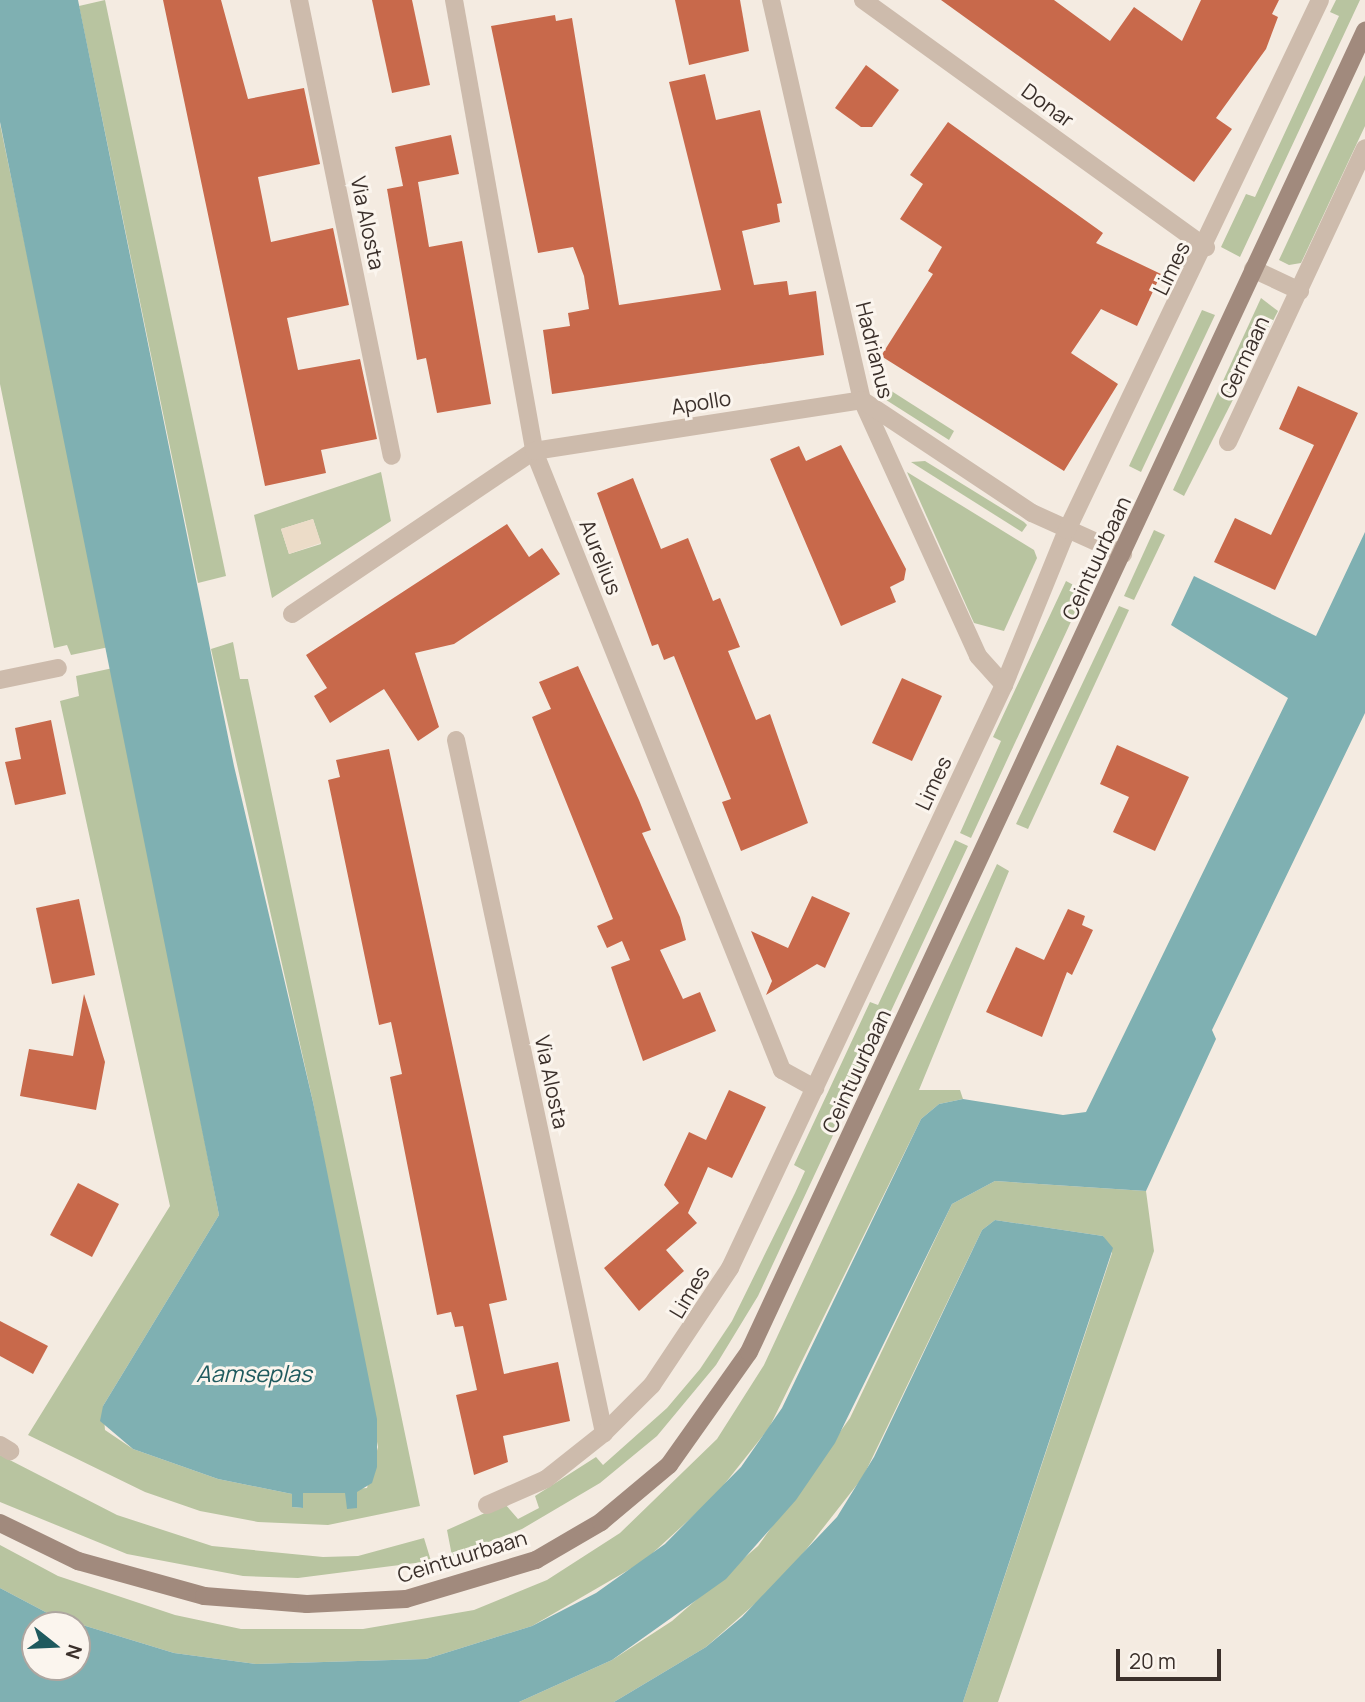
<!DOCTYPE html>
<html>
<head>
<meta charset="utf-8">
<style>
	body { margin:0 }
	#map { position:relative; width:1365px; height:1702px; overflow:hidden; background:#f4ebe1; font-family:Manrope,sans-serif }
	div>[style] { position:absolute }
	.green>* { inset:0; background:#b8c4a0 }
	.plaza>* { inset:0; background:#ecdcc8 }
	.water>* { inset:0; background:#7fb0b2 }
	.building>* { inset:0; background:#c8694b }
	.street>* { height:18px; margin:-9px; padding:0 9px; transform-origin:9px; border-radius:9px; background:#cdbbac }
	.secondary>* { height:18px; margin:-9px; padding:0 9px; transform-origin:9px; border-radius:9px; background:#a18a7d }
	span { translate:-50% -50%; white-space:nowrap; text-align:center; line-height:1.15; -webkit-text-stroke:6px #fbf5ee; paint-order:stroke }
	.street-label { font-size:21px; color:#3b302b }
	.water-label { font-size:23px; color:#1f5a5e; font-style:italic }
	.north { position:absolute; left:21px; top:1611px; width:70px; height:70px; box-sizing:border-box; background:#fbf5ee; border:2px solid #aea6a0; border-radius:50%; rotate:108deg; font-size:19px; font-weight:700; line-height:28px; text-align:center; color:#3b302b }
	.north::after { content:''; display:block; margin:auto; width:24px; height:32px; background:#1f5a5e; clip-path:polygon(50% 0,100% 100%,50% 72%,0 100%) }
	.scale { position:absolute; left:1116px; top:1649px; width:105px; height:32px; box-sizing:border-box; border:4px solid #3b302b; border-top:0; padding-left:9px; font-size:21px; line-height:24px; white-space:nowrap; color:#3b302b; -webkit-text-stroke:5px #fbf5ee; paint-order:stroke }
</style>
</head>
<body>
<div id="map">
	<div class="green">
		<div style="clip-path:polygon(105px 0,226px 576px,198px 583px,79px 6px)"></div>
		<div style="clip-path:polygon(1336px 0,1360px 0,1240px 257px,1221px 247px,1246px 194px,1255px 197px,1339px 16px,1330px 12px)"></div>
		<div style="clip-path:polygon(1365px 75px,1365px 126px,1301px 263px,1289px 265px,1279px 260px)"></div>
		<div style="clip-path:polygon(0 124px,109px 647px,71px 655px,67px 645px,54px 648px,0 384px)"></div>
		<div style="clip-path:polygon(1261px 298px,1278px 311px,1184px 496px,1173px 490px)"></div>
		<div style="clip-path:polygon(1202px 310px,1215px 315px,1141px 472px,1129px 466px)"></div>
		<div style="clip-path:polygon(871px 378px,954px 431px,949px 440px,883px 398px)"></div>
		<div style="clip-path:polygon(925px 461px,1024px 522px,1027px 525px,1022px 532px,911px 462px)"></div>
		<div style="clip-path:polygon(evenodd,381px 472px,391px 521px,272px 598px,254px 515px,381px 472px,313px 519px,321px 544px,289px 554px,281px 529px,313px 519px)"></div>
		<div style="clip-path:polygon(907px 472px,1034px 550px,1037px 558px,1004px 631px,974px 623px)"></div>
		<div style="clip-path:polygon(1154px 530px,1165px 535px,1134px 600px,1124px 596px)"></div>
		<div style="clip-path:polygon(1066px 581px,1083px 590px,1081px 600px,971px 838px,960px 833px,1001px 741px,993px 737px)"></div>
		<div style="clip-path:polygon(1119px 606px,1129px 610px,1028px 829px,1016px 824px)"></div>
		<div style="clip-path:polygon(233px 642px,240px 679px,248px 679px,420px 1506px,328px 1525px,258px 1522px,200px 1511px,145px 1492px,28px 1435px,170px 1206px,60px 701px,79px 696px,76px 676px,113px 668px,219px 1215px,103px 1406px,105px 1430px,133px 1449px,218px 1479px,292px 1494px,292px 1507px,303px 1508px,303px 1493px,367px 1488px,378px 1447px,313px 1102px,211px 649px)"></div>
		<div style="clip-path:polygon(955px 840px,968px 846px,758px 1296px,716px 1365px,657px 1436px,600px 1483px,522px 1529px,452px 1556px,447px 1530px,505px 1504px,518px 1519px,539px 1508px,535px 1496px,596px 1457px,603px 1465px,667px 1408px,700px 1369px,732px 1321px,795px 1193px,805px 1171px,794px 1165px,870px 1002px,878px 1005px)"></div>
		<div style="clip-path:polygon(997px 864px,1009px 871px,919px 1090px,960px 1090px,963px 1099px,939px 1104px,921px 1119px,769px 1428px,715px 1496px,644px 1561px,532px 1626px,426px 1659px,256px 1664px,174px 1653px,53px 1616px,0 1588px,0 1545px,58px 1576px,175px 1615px,241px 1629px,363px 1629px,474px 1610px,547px 1580px,620px 1533px,717px 1439px,764px 1365px)"></div>
		<div style="clip-path:polygon(995px 1181px,1146px 1191px,1154px 1251px,998px 1702px,963px 1702px,1112px 1253px,1103px 1236px,995px 1220px,982px 1230px,863px 1477px,783px 1579px,706px 1647px,614px 1702px,519px 1702px,612px 1660px,672px 1621px,758px 1546px,850px 1418px,952px 1204px)"></div>
		<div style="clip-path:polygon(0 1455px,117px 1515px,212px 1546px,323px 1557px,358px 1556px,424px 1538px,431px 1561px,298px 1578px,243px 1576px,127px 1554px,0 1502px)"></div>
	</div>
	<div class="plaza">
		<div style="clip-path:polygon(313px 519px,321px 543px,289px 554px,281px 529px)"></div>
	</div>
	<div class="water">
		<div style="clip-path:polygon(0 0,78px 0,234px 766px,313px 1102px,377px 1419px,377px 1467px,372px 1483px,357px 1492px,357px 1508px,347px 1509px,345px 1493px,303px 1493px,303px 1508px,292px 1507px,292px 1494px,218px 1479px,133px 1449px,100px 1421px,103px 1406px,219px 1215px,0 122px)"></div>
		<div style="clip-path:polygon(evenodd,1365px 532px,1365px 713px,1212px 1030px,1216px 1039px,1146px 1191px,995px 1181px,952px 1204px,835px 1443px,796px 1500px,726px 1579px,612px 1660px,519px 1702px,0 1702px,0 1588px,53px 1616px,174px 1653px,256px 1664px,426px 1659px,532px 1626px,596px 1593px,665px 1544px,741px 1467px,782px 1408px,921px 1119px,939px 1104px,963px 1099px,1063px 1115px,1086px 1112px,1288px 698px,1171px 625px,1194px 576px,1316px 636px,1365px 532px,35px 1625px,77px 1625px,77px 1667px,35px 1667px,35px 1625px)"></div>
		<div style="clip-path:polygon(995px 1220px,1103px 1236px,1113px 1248px,963px 1702px,614px 1702px,706px 1647px,742px 1617px,837px 1517px,874px 1457px,982px 1230px)"></div>
	</div>
	<div class="building">
		<div style="clip-path:polygon(163px 0,221px 0,248px 99px,304px 88px,320px 164px,258px 177px,271px 242px,333px 228px,349px 305px,287px 318px,298px 370px,360px 359px,377px 439px,321px 450px,326px 473px,265px 486px)"></div>
		<div style="clip-path:polygon(372px 0,412px 0,430px 85px,392px 93px)"></div>
		<div style="clip-path:polygon(675px 0,740px 0,749px 51px,689px 65px)"></div>
		<div style="clip-path:polygon(941px 0,1054px 0,1110px 41px,1134px 7px,1182px 41px,1201px 0,1279px 0,1272px 14px,1278px 17px,1266px 49px,1216px 118px,1232px 129px,1194px 182px)"></div>
		<div style="clip-path:polygon(555px 15px,556px 21px,572px 18px,619px 305px,721px 290px,669px 82px,705px 74px,716px 120px,760px 110px,782px 203px,777px 204px,780px 222px,742px 231px,754px 285px,787px 281px,789px 295px,816px 291px,824px 355px,552px 394px,543px 330px,570px 326px,568px 313px,589px 309px,584px 276px,573px 247px,538px 253px,491px 26px)"></div>
		<div style="clip-path:polygon(866px 65px,899px 90px,872px 127px,861px 127px,835px 108px)"></div>
		<div style="clip-path:polygon(948px 122px,1103px 233px,1096px 243px,1161px 274px,1137px 326px,1101px 309px,1071px 353px,1118px 384px,1064px 471px,881px 356px,933px 274px,928px 271px,942px 247px,900px 219px,923px 184px,910px 175px)"></div>
		<div style="clip-path:polygon(451px 135px,459px 174px,418px 182px,429px 247px,462px 241px,491px 404px,437px 413px,426px 358px,417px 360px,387px 189px,403px 186px,395px 147px)"></div>
		<div style="clip-path:polygon(1298px 386px,1358px 413px,1275px 590px,1214px 562px,1235px 518px,1271px 535px,1314px 445px,1279px 429px)"></div>
		<div style="clip-path:polygon(841px 445px,906px 569px,904px 580px,890px 587px,896px 602px,841px 626px,770px 459px,799px 446px,806px 461px)"></div>
		<div style="clip-path:polygon(633px 478px,661px 549px,688px 538px,713px 601px,720px 598px,740px 647px,728px 651px,756px 720px,770px 714px,808px 823px,741px 851px,722px 802px,731px 799px,674px 656px,664px 660px,658px 644px,652px 646px,597px 493px)"></div>
		<div style="clip-path:polygon(507px 524px,529px 557px,542px 548px,560px 574px,454px 644px,415px 653px,439px 727px,418px 741px,384px 689px,330px 723px,314px 696px,327px 688px,306px 655px)"></div>
		<div style="clip-path:polygon(578px 666px,639px 800px,651px 830px,642px 833px,680px 917px,686px 940px,660px 950px,683px 999px,700px 992px,716px 1031px,643px 1061px,611px 967px,630px 960px,622px 941px,607px 948px,597px 926px,613px 919px,532px 717px,551px 709px,539px 682px)"></div>
		<div style="clip-path:polygon(902px 678px,942px 696px,912px 761px,872px 743px)"></div>
		<div style="clip-path:polygon(51px 720px,66px 794px,15px 805px,5px 762px,21px 759px,15px 728px)"></div>
		<div style="clip-path:polygon(1117px 745px,1189px 777px,1155px 851px,1113px 832px,1129px 797px,1100px 784px)"></div>
		<div style="clip-path:polygon(389px 749px,507px 1300px,489px 1304px,504px 1374px,558px 1362px,570px 1421px,503px 1436px,508px 1462px,474px 1475px,456px 1395px,477px 1390px,463px 1326px,455px 1327px,451px 1312px,437px 1315px,390px 1077px,402px 1074px,391px 1022px,379px 1025px,328px 780px,340px 777px,336px 760px)"></div>
		<div style="clip-path:polygon(812px 896px,850px 913px,839px 937px,825px 968px,817px 964px,766px 995px,772px 981px,751px 931px,788px 948px)"></div>
		<div style="clip-path:polygon(79px 899px,95px 975px,52px 984px,36px 908px)"></div>
		<div style="clip-path:polygon(1068px 909px,1085px 916px,1082px 925px,1093px 930px,1072px 975px,1067px 972px,1042px 1037px,986px 1012px,1016px 947px,1044px 960px)"></div>
		<div style="clip-path:polygon(84px 994px,105px 1062px,96px 1110px,20px 1096px,29px 1049px,73px 1056px)"></div>
		<div style="clip-path:polygon(729px 1090px,766px 1107px,732px 1178px,708px 1167px,688px 1213px,697px 1223px,666px 1250px,684px 1271px,639px 1311px,604px 1268px,679px 1203px,664px 1185px,689px 1132px,706px 1140px)"></div>
		<div style="clip-path:polygon(78px 1183px,119px 1204px,92px 1257px,50px 1235px)"></div>
		<div style="clip-path:polygon(0 1321px,48px 1346px,33px 1374px,0 1356px)"></div>
	</div>
	<div class="street">
		<div style="left:299px;top:0;width:465px;rotate:78.5deg"></div>
		<div style="left:454px;top:0;width:458px;rotate:79.9deg"></div>
		<div style="left:534px;top:451px;width:667px;rotate:68.17deg"></div>
		<div style="left:782px;top:1070px;width:38px;rotate:29deg"></div>
		<div style="left:771px;top:0;width:410px;rotate:77.2deg"></div>
		<div style="left:862px;top:400px;width:281px;rotate:65.6deg"></div>
		<div style="left:978px;top:656px;width:39px;rotate:48deg"></div>
		<div style="left:863px;top:0;width:423px;rotate:35.8deg"></div>
		<div style="left:1253px;top:269px;width:52px;rotate:25.1deg"></div>
		<div style="left:1228px;top:442px;width:324px;rotate:-65deg"></div>
		<div style="left:292px;top:614px;width:292px;rotate:-34deg"></div>
		<div style="left:534px;top:451px;width:332px;rotate:-8.8deg"></div>
		<div style="left:862px;top:400px;width:204px;rotate:33.6deg"></div>
		<div style="left:1032px;top:513px;width:100px;rotate:24.3deg"></div>
		<div style="left:0;top:680px;width:59px;rotate:-11.7deg"></div>
		<div style="left:456px;top:740px;width:709px;rotate:77.94deg"></div>
		<div style="left:0;top:1445px;width:12px;rotate:31deg"></div>
		<div style="left:487px;top:1505px;width:64px;rotate:-23.8deg"></div>
		<div style="left:546px;top:1479px;width:74px;rotate:-38.4deg"></div>
		<div style="left:604px;top:1433px;width:68px;rotate:-45deg"></div>
		<div style="left:652px;top:1385px;width:141px;rotate:-56.3deg"></div>
		<div style="left:730px;top:1268px;width:644px;rotate:-64.83deg"></div>
		<div style="left:1004px;top:685px;width:167px;rotate:-67.9deg"></div>
		<div style="left:1067px;top:530px;width:587px;rotate:-64.48deg"></div>
	</div>
	<div class="secondary">
		<div style="left:0;top:1523px;width:87px;rotate:26deg"></div>
		<div style="left:78px;top:1561px;width:131px;rotate:15.5deg"></div>
		<div style="left:204px;top:1596px;width:103px;rotate:4.4deg"></div>
		<div style="left:307px;top:1604px;width:99px;rotate:-2.9deg"></div>
		<div style="left:406px;top:1599px;width:136px;rotate:-16.7deg"></div>
		<div style="left:536px;top:1560px;width:75px;rotate:-30.3deg"></div>
		<div style="left:601px;top:1522px;width:89px;rotate:-40deg"></div>
		<div style="left:669px;top:1465px;width:138px;rotate:-54.7deg"></div>
		<div style="left:749px;top:1352px;width:1458px;rotate:-65deg"></div>
	</div>
	<div class="street-label">
		<span style="left:1048px;top:105px;rotate:36deg">Donar</span>
		<span style="left:368px;top:223px;rotate:78deg">Via Alosta</span>
		<span style="left:1171px;top:268px;rotate:-64deg">Limes</span>
		<span style="left:875px;top:350px;rotate:76deg">Hadrianus</span>
		<span style="left:1244px;top:357px;rotate:-65deg">Germaan</span>
		<span style="left:701px;top:402px;rotate:-9deg">Apollo</span>
		<span style="left:601px;top:557px;rotate:68deg">Aurelius</span>
		<span style="left:1096px;top:558px;rotate:-65deg">Ceintuurbaan</span>
		<span style="left:933px;top:783px;rotate:-65deg">Limes</span>
		<span style="left:856px;top:1071px;rotate:-65deg">Ceintuurbaan</span>
		<span style="left:552px;top:1082px;rotate:78deg">Via Alosta</span>
		<span style="left:689px;top:1292px;rotate:-59deg">Limes</span>
		<span style="left:462px;top:1556px;rotate:-17deg">Ceintuurbaan</span>
	</div>
	<div class="water-label">
		<span style="left:254px;top:1373px">Aamseplas</span>
	</div>
	<div class="north">N</div>
	<div class="scale">20 m</div>
</div>
</body>
</html>
